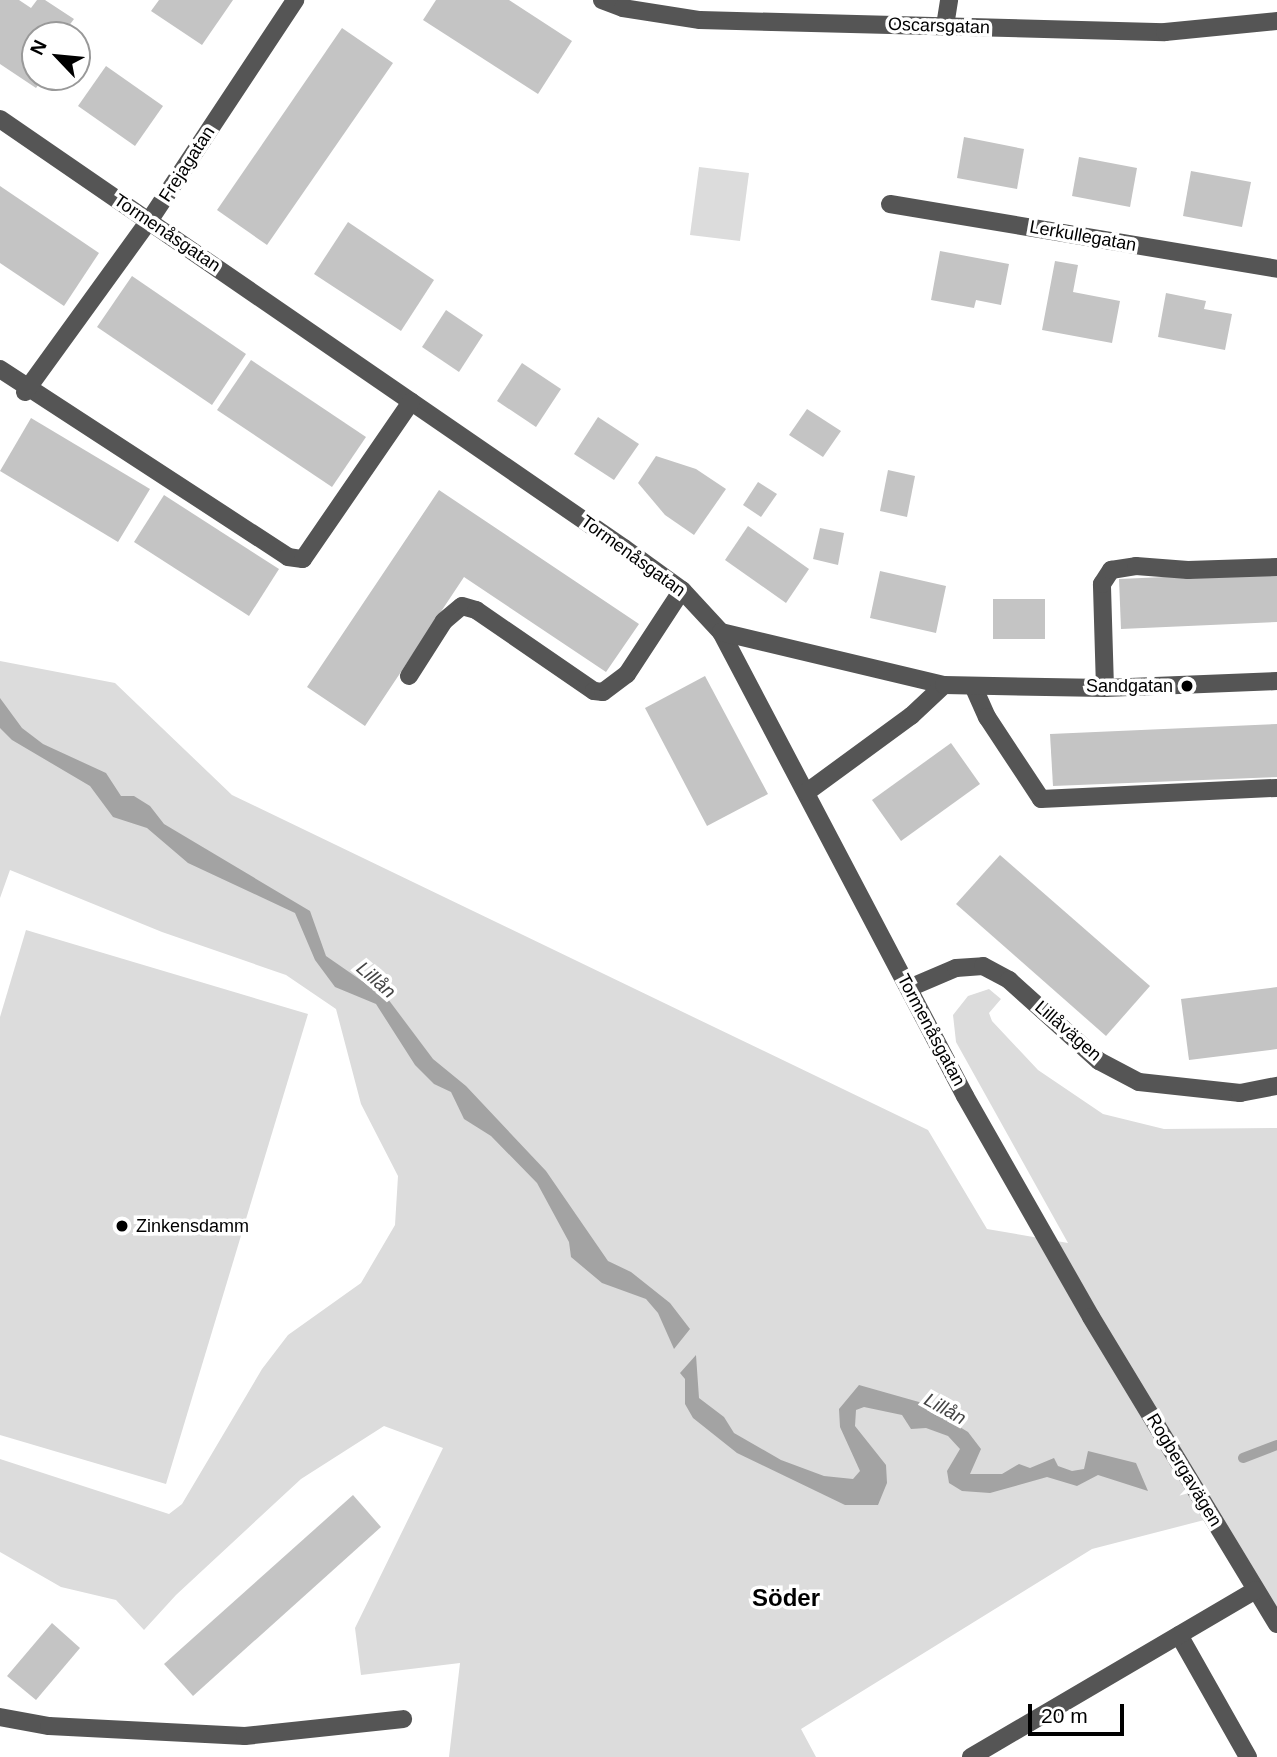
<!DOCTYPE html>
<html>
<head>
<meta charset="utf-8">
<style>
  body { margin:0 }
  #map { position:relative; width:1277px; height:1757px; overflow:hidden; background:#fff; font-family:Helvetica,sans-serif }
  div>[style] { position:absolute }
  .green>* { inset:0; background:#dcdcdc }
  .water>* { inset:0; background:#a3a3a3 }
  .stream>* { height:10px; margin:-5px; padding:0 5px; transform-origin:5px; border-radius:5px; background:#a3a3a3 }
  .building>* { inset:0; background:#c4c4c4 }
  .minor>* { height:18px; margin:-9px; padding:0 9px; transform-origin:9px; border-radius:9px; background:#555 }
  .dots>* { width:19px; height:19px; translate:-50% -50%; box-sizing:border-box; border:4px solid #fff; border-radius:50% }
  span { translate:-50% -50%; white-space:nowrap; text-align:center; line-height:1.15; -webkit-text-stroke:7px #fff; paint-order:stroke }
  .street-label { font-size:18px; color:#000 }
  .poi-label { font-size:18px; color:#000 }
  .right { translate:-100% -50%; text-align:right }
  .left { translate:0 -50%; text-align:left }
  .water-label { font-size:19px; color:#444; font-style:italic }
  .district-label { font-size:24px; color:#000; font-weight:700 }
  .north { position:absolute; left:21px; top:21px; width:70px; height:70px; box-sizing:border-box; background:#fff; border:2px solid #999; border-radius:50%; rotate:296deg; font-size:19px; font-weight:700; line-height:28px; text-align:center; color:#000 }
  .north::after { content:''; display:block; margin:auto; width:24px; height:32px; background:#000; clip-path:polygon(50% 0,100% 100%,50% 72%,0 100%) }
  .scale { position:absolute; left:1028px; top:1704px; width:96px; height:32px; box-sizing:border-box; border:4px solid #000; border-top:0; padding-left:9px; font-size:21px; line-height:24px; white-space:nowrap; color:#000; -webkit-text-stroke:5px #fff; paint-order:stroke }
</style>
</head>
<body>
<div id="map">
  <div class="green">
    <div style="clip-path:polygon(699px 167px,749px 173px,740px 241px,690px 235px)"></div>
    <div style="clip-path:polygon(0 661px,115px 683px,232px 795px,928px 1130px,987px 1229px,1068px 1243px,956px 1042px,953px 1015px,968px 996px,989px 989px,1001px 999px,989px 1013px,992px 1021px,1038px 1070px,1103px 1114px,1164px 1129px,1277px 1128px,1277px 1610px,1212px 1518px,1092px 1549px,801px 1729px,816px 1757px,449px 1757px,460px 1663px,361px 1675px,355px 1628px,443px 1448px,384px 1426px,301px 1479px,176px 1595px,144px 1630px,116px 1600px,61px 1587px,0 1552px,0 1459px,169px 1514px,182px 1504px,262px 1369px,288px 1335px,361px 1283px,395px 1225px,398px 1176px,361px 1104px,336px 1009px,286px 975px,162px 932px,10px 870px,0 898px)"></div>
    <div style="clip-path:polygon(26px 930px,308px 1014px,166px 1484px,0 1435px,0 1017px)"></div>
  </div>
  <div class="water">
    <div style="clip-path:polygon(0 698px,22px 728px,43px 744px,106px 773px,121px 796px,134px 796px,150px 806px,164px 824px,310px 911px,326px 956px,388px 999px,433px 1059px,466px 1086px,546px 1171px,608px 1261px,631px 1272px,670px 1303px,690px 1329px,674px 1349px,658px 1313px,646px 1299px,602px 1283px,571px 1257px,569px 1242px,537px 1183px,491px 1136px,464px 1119px,451px 1092px,434px 1084px,415px 1065px,376px 1004px,335px 987px,315px 960px,295px 913px,188px 863px,147px 828px,113px 817px,90px 786px,12px 740px,0 728px)"></div>
    <div style="clip-path:polygon(696px 1355px,699px 1398px,724px 1417px,734px 1433px,781px 1460px,824px 1476px,853px 1479px,860px 1471px,840px 1427px,839px 1409px,859px 1385px,919px 1402px,968px 1432px,981px 1449px,970px 1474px,1002px 1474px,1019px 1464px,1030px 1468px,1054px 1458px,1058px 1466px,1072px 1471px,1084px 1469px,1088px 1451px,1136px 1463px,1148px 1491px,1098px 1475px,1077px 1486px,1047px 1477px,990px 1493px,962px 1491px,949px 1483px,947px 1471px,960px 1449px,948px 1436px,926px 1428px,911px 1429px,902px 1415px,864px 1407px,856px 1410px,855px 1426px,886px 1465px,887px 1483px,878px 1505px,845px 1505px,737px 1453px,693px 1418px,685px 1404px,685px 1379px,680px 1373px)"></div>
  </div>
  <div class="stream">
    <div style="left:1243px;top:1458px;width:36px;rotate:-21deg"></div>
  </div>
  <div class="building">
    <div style="clip-path:polygon(0 0,19px 0,31px 8px,37px 0,45px 0,74px 19px,62px 35px,35px 35px,35px 77px,44px 77px,36px 88px,0 64px)"></div>
    <div style="clip-path:polygon(159px 0,233px 0,202px 45px,151px 11px)"></div>
    <div style="clip-path:polygon(436px 0,509px 0,572px 41px,538px 94px,423px 20px)"></div>
    <div style="clip-path:polygon(342px 28px,393px 63px,267px 245px,217px 210px)"></div>
    <div style="clip-path:polygon(106px 66px,163px 106px,135px 146px,78px 106px)"></div>
    <div style="clip-path:polygon(964px 137px,1024px 149px,1017px 189px,957px 178px)"></div>
    <div style="clip-path:polygon(1079px 157px,1137px 168px,1130px 207px,1072px 196px)"></div>
    <div style="clip-path:polygon(1191px 171px,1251px 182px,1242px 227px,1183px 216px)"></div>
    <div style="clip-path:polygon(0 186px,99px 253px,64px 306px,0 263px)"></div>
    <div style="clip-path:polygon(348px 222px,434px 280px,401px 331px,314px 274px)"></div>
    <div style="clip-path:polygon(940px 251px,1009px 264px,1001px 305px,976px 300px,974px 308px,931px 300px)"></div>
    <div style="clip-path:polygon(1055px 261px,1078px 265px,1073px 292px,1120px 301px,1112px 343px,1042px 330px)"></div>
    <div style="clip-path:polygon(132px 276px,246px 354px,212px 405px,97px 327px)"></div>
    <div style="clip-path:polygon(1166px 293px,1206px 301px,1204px 309px,1232px 314px,1225px 350px,1158px 337px)"></div>
    <div style="clip-path:polygon(446px 310px,483px 335px,459px 372px,422px 347px)"></div>
    <div style="clip-path:polygon(251px 360px,366px 437px,332px 487px,217px 410px)"></div>
    <div style="clip-path:polygon(522px 363px,561px 389px,536px 427px,497px 401px)"></div>
    <div style="clip-path:polygon(807px 409px,841px 431px,823px 457px,789px 435px)"></div>
    <div style="clip-path:polygon(598px 417px,639px 444px,614px 480px,574px 454px)"></div>
    <div style="clip-path:polygon(31px 418px,150px 489px,118px 542px,0 471px)"></div>
    <div style="clip-path:polygon(656px 456px,696px 469px,726px 489px,694px 535px,665px 515px,638px 483px)"></div>
    <div style="clip-path:polygon(888px 470px,915px 476px,907px 517px,880px 511px)"></div>
    <div style="clip-path:polygon(758px 482px,777px 494px,761px 517px,743px 505px)"></div>
    <div style="clip-path:polygon(439px 490px,639px 624px,606px 672px,464px 577px,365px 726px,307px 687px)"></div>
    <div style="clip-path:polygon(164px 495px,279px 569px,249px 616px,134px 542px)"></div>
    <div style="clip-path:polygon(748px 526px,809px 569px,786px 603px,725px 560px)"></div>
    <div style="clip-path:polygon(820px 528px,844px 533px,838px 565px,813px 559px)"></div>
    <div style="clip-path:polygon(880px 571px,946px 586px,936px 633px,870px 618px)"></div>
    <div style="clip-path:polygon(1277px 572px,1277px 622px,1121px 629px,1119px 579px)"></div>
    <div style="clip-path:polygon(993px 599px,1045px 599px,1045px 639px,993px 639px)"></div>
    <div style="clip-path:polygon(705px 676px,768px 794px,707px 826px,645px 708px)"></div>
    <div style="clip-path:polygon(1277px 724px,1277px 777px,1053px 786px,1050px 734px)"></div>
    <div style="clip-path:polygon(951px 743px,980px 784px,901px 841px,872px 800px)"></div>
    <div style="clip-path:polygon(1000px 855px,1150px 986px,1106px 1036px,956px 904px)"></div>
    <div style="clip-path:polygon(1277px 987px,1277px 1049px,1189px 1060px,1181px 999px)"></div>
    <div style="clip-path:polygon(353px 1495px,381px 1527px,193px 1696px,164px 1664px)"></div>
    <div style="clip-path:polygon(52px 1623px,80px 1648px,36px 1700px,7px 1676px)"></div>
  </div>
  <div class="minor">
    <div style="left:602px;top:0;width:22px;rotate:21deg"></div>
    <div style="left:623px;top:8px;width:78px;rotate:8.9deg"></div>
    <div style="left:700px;top:20px;width:465px;rotate:1.5deg"></div>
    <div style="left:1165px;top:32px;width:113px;rotate:-5.6deg"></div>
    <div style="left:945px;top:26px;width:26px;rotate:-81deg"></div>
    <div style="left:0;top:119px;width:757px;rotate:34.51deg"></div>
    <div style="left:624px;top:548px;width:72px;rotate:35.9deg"></div>
    <div style="left:682px;top:590px;width:57px;rotate:47.1deg"></div>
    <div style="left:721px;top:632px;width:524px;rotate:62.26deg"></div>
    <div style="left:965px;top:1096px;width:254px;rotate:60.3deg"></div>
    <div style="left:1091px;top:1317px;width:359px;rotate:58.8deg"></div>
    <div style="left:890px;top:204px;width:392px;rotate:9.5deg"></div>
    <div style="left:0;top:369px;width:344px;rotate:33.1deg"></div>
    <div style="left:288px;top:557px;width:15px;rotate:8deg"></div>
    <div style="left:303px;top:559px;width:191px;rotate:-55.5deg"></div>
    <div style="left:25px;top:392px;width:211px;rotate:-54.1deg"></div>
    <div style="left:149px;top:221px;width:265px;rotate:-56.5deg"></div>
    <div style="left:721px;top:632px;width:229px;rotate:13.4deg"></div>
    <div style="left:409px;top:676px;width:65px;rotate:-57.5deg"></div>
    <div style="left:444px;top:621px;width:23px;rotate:-40deg"></div>
    <div style="left:462px;top:606px;width:15px;rotate:16deg"></div>
    <div style="left:476px;top:610px;width:143px;rotate:34.5deg"></div>
    <div style="left:594px;top:691px;width:9px;rotate:6deg"></div>
    <div style="left:603px;top:692px;width:30px;rotate:-37deg"></div>
    <div style="left:627px;top:674px;width:100px;rotate:-56.8deg"></div>
    <div style="left:974px;top:688px;width:32px;rotate:66deg"></div>
    <div style="left:987px;top:717px;width:98px;rotate:56.6deg"></div>
    <div style="left:1041px;top:799px;width:236px;rotate:-2.7deg"></div>
    <div style="left:1105px;top:688px;width:104px;rotate:-91.7deg"></div>
    <div style="left:1102px;top:584px;width:17px;rotate:-57deg"></div>
    <div style="left:1111px;top:570px;width:25px;rotate:-9deg"></div>
    <div style="left:1136px;top:566px;width:52px;rotate:4.4deg"></div>
    <div style="left:1188px;top:570px;width:89px;rotate:-1.9deg"></div>
    <div style="left:807px;top:792px;width:129px;rotate:-36.2deg"></div>
    <div style="left:911px;top:716px;width:45px;rotate:-43.2deg"></div>
    <div style="left:944px;top:685px;width:161px;rotate:1.1deg"></div>
    <div style="left:1105px;top:688px;width:172px;rotate:-2.3deg"></div>
    <div style="left:909px;top:988px;width:51px;rotate:-23.1deg"></div>
    <div style="left:956px;top:968px;width:27px;rotate:-4deg"></div>
    <div style="left:983px;top:966px;width:30px;rotate:28deg"></div>
    <div style="left:1009px;top:980px;width:121px;rotate:42deg"></div>
    <div style="left:1099px;top:1061px;width:45px;rotate:27.7deg"></div>
    <div style="left:1139px;top:1082px;width:102px;rotate:6.2deg"></div>
    <div style="left:1240px;top:1093px;width:38px;rotate:-11deg"></div>
    <div style="left:1179px;top:1635px;width:140px;rotate:60.5deg"></div>
    <div style="left:0;top:1717px;width:50px;rotate:10.4deg"></div>
    <div style="left:49px;top:1726px;width:196px;rotate:2.9deg"></div>
    <div style="left:245px;top:1736px;width:159px;rotate:-6.1deg"></div>
    <div style="left:971px;top:1757px;width:330px;rotate:-30.4deg"></div>
  </div>
  <div class="dots">
    <div style="left:1187px;top:686px;background:#000"></div>
    <div style="left:122px;top:1226px;background:#000"></div>
  </div>
  <div class="street-label">
    <span style="left:939px;top:26px;rotate:2deg">Oscarsgatan</span>
    <span style="left:187px;top:164px;rotate:-57deg">Frejagatan</span>
    <span style="left:167px;top:233px;rotate:34deg">Tormenåsgatan</span>
    <span style="left:1083px;top:236px;rotate:10deg">Lerkullegatan</span>
    <span style="left:633px;top:556px;rotate:36deg">Tormenåsgatan</span>
    <span style="left:931px;top:1030px;rotate:62deg">Tormenåsgatan</span>
    <span style="left:1068px;top:1031px;rotate:41deg">Lillåvägen</span>
    <span style="left:1184px;top:1470px;rotate:59deg">Rogbergavägen</span>
  </div>
  <div class="poi-label">
    <span class="right" style="left:1173px;top:686px">Sandgatan</span>
    <span class="left" style="left:136px;top:1226px">Zinkensdamm</span>
  </div>
  <div class="water-label">
    <span style="left:376px;top:980px;rotate:41deg">Lillån</span>
    <span style="left:945px;top:1409px;rotate:29deg">Lillån</span>
  </div>
  <div class="district-label">
    <span style="left:786px;top:1598px">Söder</span>
  </div>
  <div class="north">N</div>
  <div class="scale">20 m</div>
</div>
</body>
</html>
